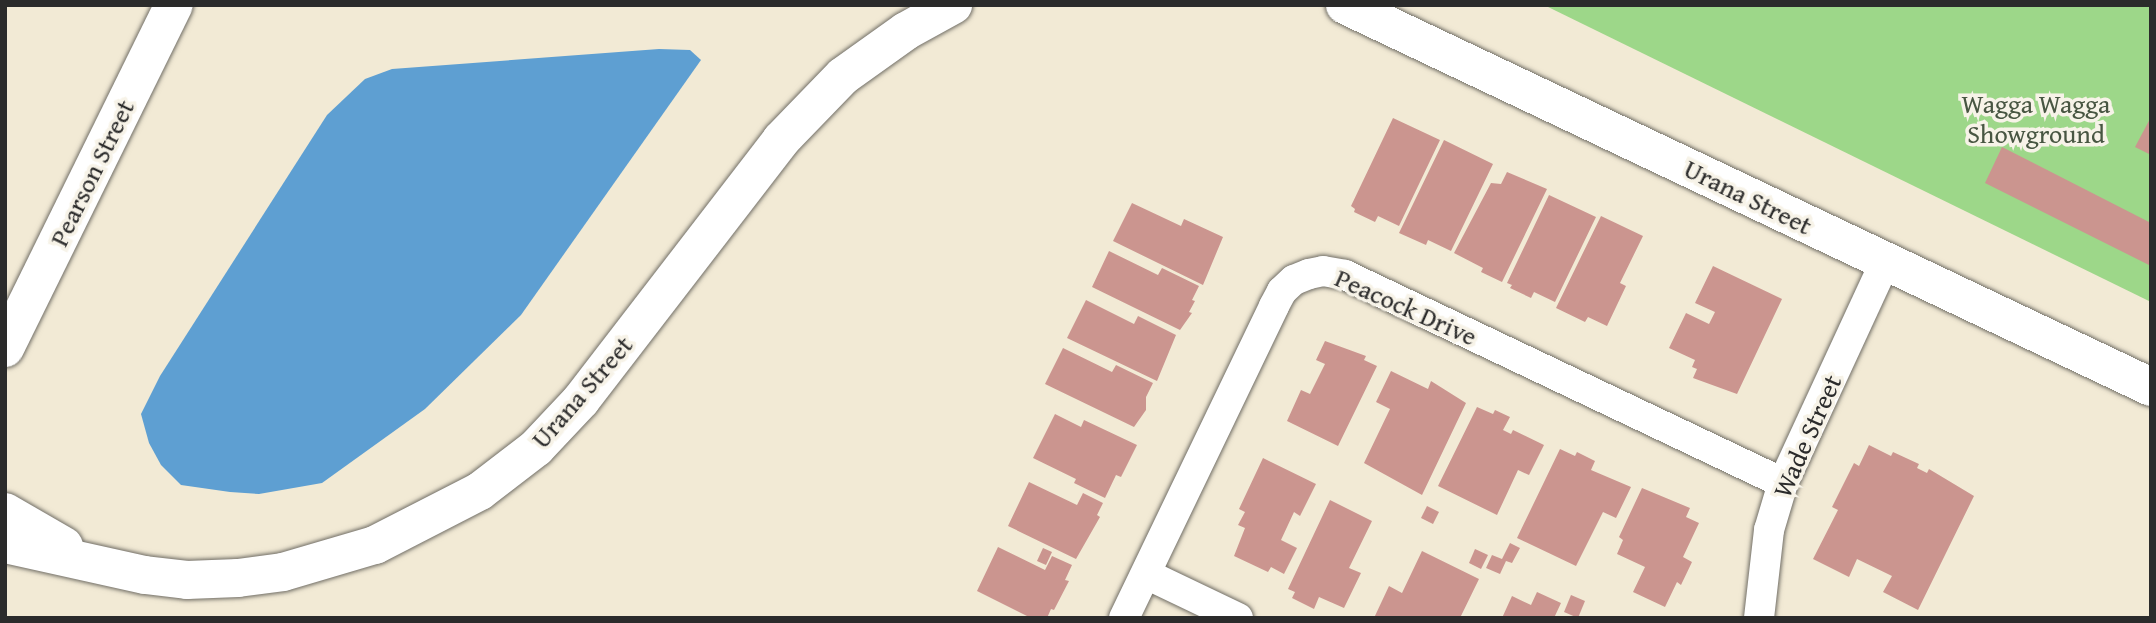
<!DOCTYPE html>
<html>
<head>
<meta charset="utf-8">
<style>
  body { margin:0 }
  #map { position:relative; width:2156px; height:623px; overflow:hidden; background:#f2ead5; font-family:"Gentium Book Plus",serif }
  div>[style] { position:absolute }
  .green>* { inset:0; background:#9dd789 }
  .water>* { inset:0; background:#5e9fd2 }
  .building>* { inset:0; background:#cb958f }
  .roads { filter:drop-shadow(0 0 2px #716e66) drop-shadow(0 0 2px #716e66) }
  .minor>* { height:30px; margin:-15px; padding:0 15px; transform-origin:15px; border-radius:15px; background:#fff }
  .tertiary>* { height:38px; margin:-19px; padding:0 19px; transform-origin:19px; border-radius:19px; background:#fff }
  .secondary>* { height:38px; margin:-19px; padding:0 19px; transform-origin:19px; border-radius:19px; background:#fff }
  span { translate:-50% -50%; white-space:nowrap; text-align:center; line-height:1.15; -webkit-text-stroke:7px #f7f3e8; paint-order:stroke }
  .park-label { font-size:26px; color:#485642 }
  .street-label { font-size:26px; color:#2b2b2b }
  .frame { position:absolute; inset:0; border:7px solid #2b2b2b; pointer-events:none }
</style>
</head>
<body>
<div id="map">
  <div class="green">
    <div style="clip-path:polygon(1544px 5px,2151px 5px,2151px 302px)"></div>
  </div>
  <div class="water">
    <div style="clip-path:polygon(659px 49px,690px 50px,701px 60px,521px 315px,425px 409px,322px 483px,259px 494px,230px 492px,181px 485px,161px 465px,149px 443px,141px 414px,160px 376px,327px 115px,365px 79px,392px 69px)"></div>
  </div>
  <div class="building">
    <div style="clip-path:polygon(2151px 117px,2151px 155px,2135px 147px)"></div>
    <div style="clip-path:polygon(1393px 118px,1440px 140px,1399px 226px,1378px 216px,1375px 222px,1354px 212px,1355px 209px,1351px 206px)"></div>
    <div style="clip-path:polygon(1444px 140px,1493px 164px,1451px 251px,1428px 240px,1426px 245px,1399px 233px)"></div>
    <div style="clip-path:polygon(2002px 147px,2151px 223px,2151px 266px,1985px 183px)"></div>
    <div style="clip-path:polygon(1507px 172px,1547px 189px,1502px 282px,1481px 272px,1483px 268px,1454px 253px,1491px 183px,1501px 184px)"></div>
    <div style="clip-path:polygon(1549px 195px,1596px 217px,1555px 302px,1534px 292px,1531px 298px,1510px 288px,1512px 285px,1507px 283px)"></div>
    <div style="clip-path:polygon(1132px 203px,1181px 226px,1184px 219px,1223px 237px,1203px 285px,1113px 241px)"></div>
    <div style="clip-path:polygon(1601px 216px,1643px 236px,1620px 283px,1626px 286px,1607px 326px,1588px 317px,1585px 322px,1556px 308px)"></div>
    <div style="clip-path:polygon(1109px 251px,1158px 275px,1162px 268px,1199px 286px,1192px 300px,1195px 301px,1189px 312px,1192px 313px,1180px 330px,1092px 287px)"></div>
    <div style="clip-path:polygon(1713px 266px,1782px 299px,1737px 394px,1693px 378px,1697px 369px,1692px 367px,1695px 360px,1669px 348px,1686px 313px,1709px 324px,1715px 312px,1695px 303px)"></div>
    <div style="clip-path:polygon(1086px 300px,1134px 324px,1138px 316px,1176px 335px,1157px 381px,1067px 338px)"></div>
    <div style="clip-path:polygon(1325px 341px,1366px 356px,1364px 360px,1377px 366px,1338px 446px,1287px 421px,1301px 390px,1310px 394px,1325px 364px,1316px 360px)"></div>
    <div style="clip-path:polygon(1063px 348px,1112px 372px,1116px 365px,1153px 383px,1146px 397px,1146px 410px,1134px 427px,1045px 384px)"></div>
    <div style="clip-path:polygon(1391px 371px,1428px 389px,1431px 381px,1466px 403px,1422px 495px,1364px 463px,1390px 409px,1376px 402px)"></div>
    <div style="clip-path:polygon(1477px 407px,1493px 414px,1495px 410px,1510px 417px,1503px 430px,1511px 434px,1513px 430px,1544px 445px,1529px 475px,1518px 470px,1497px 515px,1438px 486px)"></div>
    <div style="clip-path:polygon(1055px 414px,1081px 427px,1084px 420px,1137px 445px,1121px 477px,1116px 475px,1105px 498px,1074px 483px,1076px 479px,1033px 458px)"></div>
    <div style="clip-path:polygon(1869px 445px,1891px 456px,1893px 452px,1919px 464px,1917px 468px,1927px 473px,1929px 469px,1974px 496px,1918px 610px,1883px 592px,1892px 576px,1857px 559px,1849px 577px,1813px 559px,1838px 510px,1832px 507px,1854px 463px,1859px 466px)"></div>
    <div style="clip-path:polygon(1560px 449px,1575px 456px,1577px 452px,1595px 461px,1591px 470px,1631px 487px,1616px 518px,1603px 512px,1576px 566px,1517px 538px)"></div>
    <div style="clip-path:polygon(1263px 458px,1316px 484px,1300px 516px,1294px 512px,1281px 540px,1297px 548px,1284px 574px,1271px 567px,1268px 572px,1234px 556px,1245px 528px,1238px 525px,1245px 512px,1239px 509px)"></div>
    <div style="clip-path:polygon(1029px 482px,1077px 505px,1083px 493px,1103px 503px,1097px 515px,1100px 517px,1076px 559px,1008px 526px)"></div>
    <div style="clip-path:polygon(1642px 488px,1690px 508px,1686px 517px,1699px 523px,1683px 557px,1692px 562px,1681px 585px,1677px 582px,1665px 607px,1633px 592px,1645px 567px,1617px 554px,1623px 540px,1619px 537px)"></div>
    <div style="clip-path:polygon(1330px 500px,1372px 521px,1349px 568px,1361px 573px,1344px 608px,1319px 597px,1314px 609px,1292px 598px,1295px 592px,1288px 589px)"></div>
    <div style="clip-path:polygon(1427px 506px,1439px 512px,1433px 524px,1421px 518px)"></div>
    <div style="clip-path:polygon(1510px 543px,1520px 548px,1512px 563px,1506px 561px,1500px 574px,1486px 568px,1492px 555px,1502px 559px)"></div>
    <div style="clip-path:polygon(998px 547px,1045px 570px,1052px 556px,1072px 565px,1065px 580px,1069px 581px,1054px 610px,1051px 609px,1047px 618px,1031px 618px,977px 591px)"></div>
    <div style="clip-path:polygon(1043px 548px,1052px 552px,1046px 565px,1037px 561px)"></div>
    <div style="clip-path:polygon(1475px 549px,1488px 555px,1481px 569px,1469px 563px)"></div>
    <div style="clip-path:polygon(1422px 551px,1479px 579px,1460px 618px,1374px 618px,1389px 586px,1402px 593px)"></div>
    <div style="clip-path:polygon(1537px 592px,1561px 603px,1554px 618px,1502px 618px,1512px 596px,1531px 605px)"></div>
    <div style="clip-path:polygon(1571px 595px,1585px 601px,1578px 618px,1564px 612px)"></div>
  </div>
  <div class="roads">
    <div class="minor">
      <div style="left:1146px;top:574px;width:102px;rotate:25.6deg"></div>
      <div style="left:1124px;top:618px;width:346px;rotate:-64.3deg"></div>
      <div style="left:1274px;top:306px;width:17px;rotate:-62deg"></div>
      <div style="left:1282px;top:291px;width:16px;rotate:-43deg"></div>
      <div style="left:1294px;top:280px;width:16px;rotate:-22deg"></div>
      <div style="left:1309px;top:274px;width:14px;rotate:-12deg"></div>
      <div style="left:1323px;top:271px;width:22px;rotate:10deg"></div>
      <div style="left:1345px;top:275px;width:485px;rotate:25.4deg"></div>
      <div style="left:1759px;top:618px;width:89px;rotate:-83.5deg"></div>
      <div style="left:1769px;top:530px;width:49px;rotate:-73.4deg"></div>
      <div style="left:1783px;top:483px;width:243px;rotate:-65.2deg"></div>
    </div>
    <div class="tertiary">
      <div style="left:1345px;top:5px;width:892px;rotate:25.36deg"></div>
      <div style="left:5px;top:512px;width:68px;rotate:30deg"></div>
      <div style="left:5px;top:544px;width:143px;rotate:12.5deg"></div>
      <div style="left:145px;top:575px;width:42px;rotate:6.8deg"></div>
      <div style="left:187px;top:580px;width:51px;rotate:-2.2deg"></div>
      <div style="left:238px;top:578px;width:45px;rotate:-7.6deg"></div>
      <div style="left:283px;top:572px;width:96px;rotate:-16.4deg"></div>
      <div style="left:375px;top:545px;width:118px;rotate:-27.2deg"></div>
      <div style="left:480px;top:491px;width:71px;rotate:-37.5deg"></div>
      <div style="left:536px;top:448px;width:66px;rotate:-46.8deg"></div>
      <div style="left:581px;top:400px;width:328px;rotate:-52.4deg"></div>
      <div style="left:781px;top:140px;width:89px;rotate:-45.9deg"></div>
      <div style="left:843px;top:76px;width:77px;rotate:-35.5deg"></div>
      <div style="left:906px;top:31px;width:54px;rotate:-29deg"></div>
    </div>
    <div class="secondary">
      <div style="left:5px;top:348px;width:382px;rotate:-63.8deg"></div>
    </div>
  </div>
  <div class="park-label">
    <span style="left:2036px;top:119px">Wagga Wagga<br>Showground</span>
  </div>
  <div class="street-label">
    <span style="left:92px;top:173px;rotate:-64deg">Pearson Street</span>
    <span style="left:1748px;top:197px;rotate:26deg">Urana Street</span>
    <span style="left:1406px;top:307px;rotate:24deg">Peacock Drive</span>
    <span style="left:582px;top:392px;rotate:-49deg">Urana Street</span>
    <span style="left:1807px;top:436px;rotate:-66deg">Wade Street</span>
  </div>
  <div class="frame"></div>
</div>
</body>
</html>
